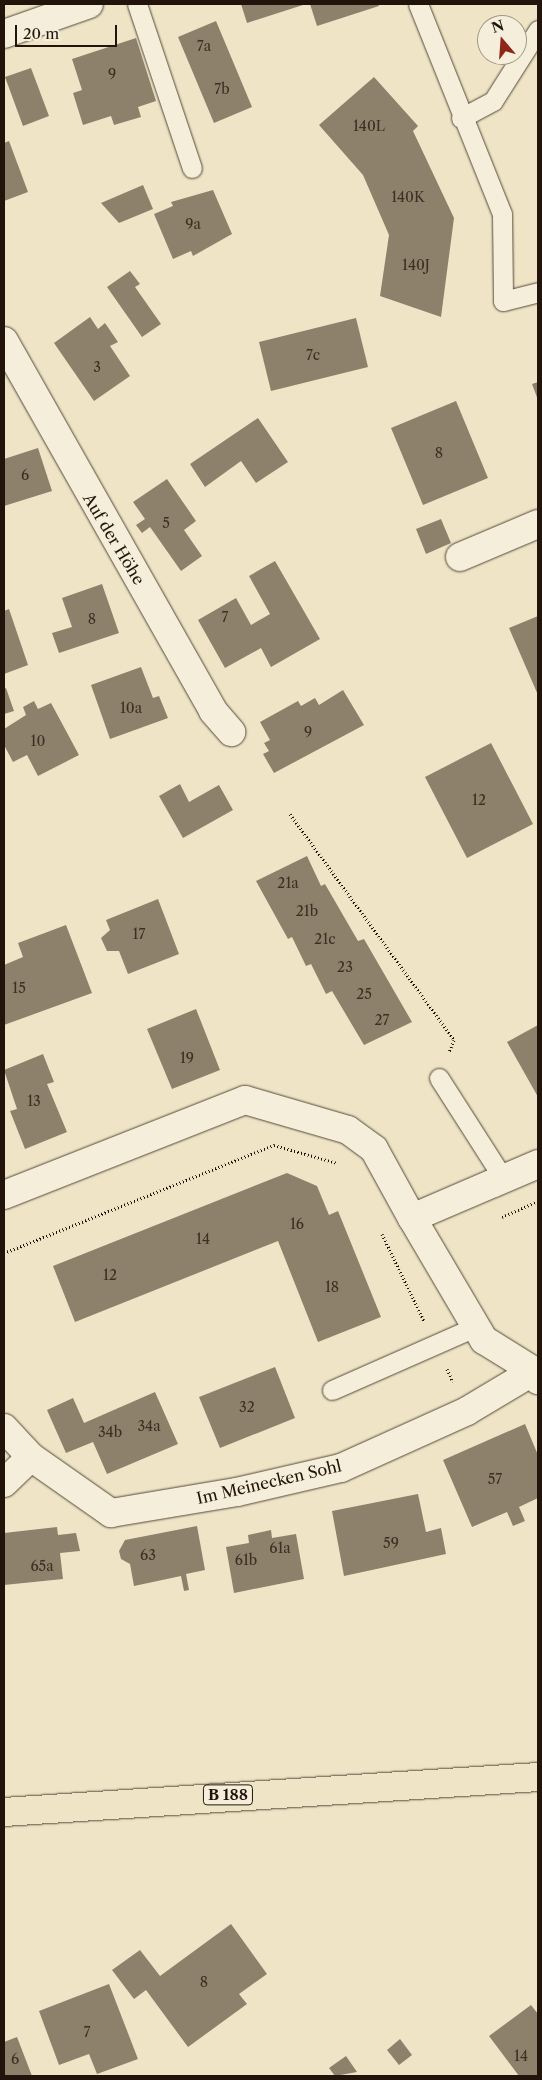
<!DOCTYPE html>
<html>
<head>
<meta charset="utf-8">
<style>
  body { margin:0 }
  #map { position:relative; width:542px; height:2080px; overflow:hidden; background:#efe5c6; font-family:"Libre Caslon Text",serif }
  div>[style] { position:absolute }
  .building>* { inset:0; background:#8d816c }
  .path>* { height:3px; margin-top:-1.5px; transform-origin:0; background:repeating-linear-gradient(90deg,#22140a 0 1px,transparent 0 3.5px) }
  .roads { filter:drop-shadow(0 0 1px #554839) drop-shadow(0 0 1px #554839) }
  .lane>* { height:19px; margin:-9.5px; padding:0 9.5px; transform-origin:9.5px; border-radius:9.5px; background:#f5eeda }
  .street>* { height:28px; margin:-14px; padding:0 14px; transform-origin:14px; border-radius:14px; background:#f5eeda }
  .primary>* { height:28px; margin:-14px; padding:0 14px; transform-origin:14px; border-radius:14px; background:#efe5c6 }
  span { translate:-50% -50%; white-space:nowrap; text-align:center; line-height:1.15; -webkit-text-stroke:4px #f5eeda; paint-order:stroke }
  .number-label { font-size:14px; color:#3d2f22 }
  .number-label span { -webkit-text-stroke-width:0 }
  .shield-label span { padding:1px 4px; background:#f5eeda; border:1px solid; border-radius:4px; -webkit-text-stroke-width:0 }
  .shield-label { font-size:15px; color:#22140a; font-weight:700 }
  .street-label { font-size:16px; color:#22140a }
  .frame { position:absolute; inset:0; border:5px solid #22140a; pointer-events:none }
  .north { position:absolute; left:477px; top:15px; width:50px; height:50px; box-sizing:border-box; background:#f5eeda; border:1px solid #a19787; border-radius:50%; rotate:342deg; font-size:14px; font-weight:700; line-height:20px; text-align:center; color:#22140a }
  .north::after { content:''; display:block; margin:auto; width:18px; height:22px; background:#8f2418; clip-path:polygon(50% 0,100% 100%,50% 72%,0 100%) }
  .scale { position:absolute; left:15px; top:25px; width:102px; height:22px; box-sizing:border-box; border:2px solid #22140a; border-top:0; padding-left:6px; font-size:15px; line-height:18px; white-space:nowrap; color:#22140a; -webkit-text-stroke:4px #f5eeda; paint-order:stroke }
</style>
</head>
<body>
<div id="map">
  <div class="building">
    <div style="clip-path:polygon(241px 4px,306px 4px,247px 23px)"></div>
    <div style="clip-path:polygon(310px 4px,378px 4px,379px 6px,317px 26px)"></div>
    <div style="clip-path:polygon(216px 21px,252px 107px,214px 123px,178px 37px)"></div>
    <div style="clip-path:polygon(136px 38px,156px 101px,138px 107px,141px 117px,114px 125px,111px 116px,83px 125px,73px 93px,82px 90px,72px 59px)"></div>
    <div style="clip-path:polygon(31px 68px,49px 116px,23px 126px,5px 77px)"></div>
    <div style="clip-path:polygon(374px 77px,418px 126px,413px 131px,454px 218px,441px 317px,380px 296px,389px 235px,363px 175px,319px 125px)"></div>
    <div style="clip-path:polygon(9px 141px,28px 192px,4px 201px,4px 143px)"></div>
    <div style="clip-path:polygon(143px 185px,153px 209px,119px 223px,101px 203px)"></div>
    <div style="clip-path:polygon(213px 190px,232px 234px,193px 256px,191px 251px,173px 259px,154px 214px,173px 206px,171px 202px)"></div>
    <div style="clip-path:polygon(130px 271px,140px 284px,135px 287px,161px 324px,142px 337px,107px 287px)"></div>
    <div style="clip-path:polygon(90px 317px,98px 329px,105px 323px,118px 342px,110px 346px,130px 376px,94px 401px,54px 343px)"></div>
    <div style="clip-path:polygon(356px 318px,368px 367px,271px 391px,259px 342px)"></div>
    <div style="clip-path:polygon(538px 382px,538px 400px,532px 384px)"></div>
    <div style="clip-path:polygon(456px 401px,488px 478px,423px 505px,391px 428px)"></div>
    <div style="clip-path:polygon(258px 418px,288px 462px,256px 483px,241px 461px,205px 487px,190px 464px)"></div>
    <div style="clip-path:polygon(38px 448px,52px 491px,4px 506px,4px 459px)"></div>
    <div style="clip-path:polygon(167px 479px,196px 521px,184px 530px,202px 556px,181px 571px,150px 527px,142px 533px,136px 525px,145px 519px,133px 502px)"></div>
    <div style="clip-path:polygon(441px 519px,451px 543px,426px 554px,416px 529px)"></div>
    <div style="clip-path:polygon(275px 561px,320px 639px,271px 667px,261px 648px,225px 668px,198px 620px,236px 598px,251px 625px,270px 614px,249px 576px)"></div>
    <div style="clip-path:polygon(102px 584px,119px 633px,59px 653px,52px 633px,72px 627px,62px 598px)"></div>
    <div style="clip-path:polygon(9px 609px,28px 665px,4px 674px,4px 611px)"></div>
    <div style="clip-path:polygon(538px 616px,538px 695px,509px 628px)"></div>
    <div style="clip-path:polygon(141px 667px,153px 698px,159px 696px,168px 718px,110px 739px,91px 685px)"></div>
    <div style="clip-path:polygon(6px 688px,14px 711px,4px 714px,4px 689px)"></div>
    <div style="clip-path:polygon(343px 690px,364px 725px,274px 773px,263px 754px,269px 751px,264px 743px,270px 740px,260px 722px,298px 701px,301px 706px,315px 698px,319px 705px)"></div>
    <div style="clip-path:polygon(34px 701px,38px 709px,51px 703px,79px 755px,38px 776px,27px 755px,13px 762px,4px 745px,4px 729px,26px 715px,23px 707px)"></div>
    <div style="clip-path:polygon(491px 743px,533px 824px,467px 858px,425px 777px)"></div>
    <div style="clip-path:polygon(180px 784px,189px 802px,219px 785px,233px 810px,183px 838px,159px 796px)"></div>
    <div style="clip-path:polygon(307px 856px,321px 886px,325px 884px,358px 941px,364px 939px,412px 1022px,364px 1045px,332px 991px,326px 994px,311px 964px,306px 966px,292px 937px,288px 939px,256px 881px)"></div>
    <div style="clip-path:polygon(158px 899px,179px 954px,128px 974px,119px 951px,107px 951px,101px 938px,110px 930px,106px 920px)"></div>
    <div style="clip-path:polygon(66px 925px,92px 993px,4px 1025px,4px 965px,23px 957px,18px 943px)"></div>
    <div style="clip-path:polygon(196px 1009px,220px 1070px,172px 1089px,147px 1029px)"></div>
    <div style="clip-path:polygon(538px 1025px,538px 1097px,507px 1042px)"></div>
    <div style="clip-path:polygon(43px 1054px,54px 1082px,47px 1084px,67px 1132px,25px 1149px,10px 1111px,17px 1109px,4px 1070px)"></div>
    <div style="clip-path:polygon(287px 1173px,317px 1186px,329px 1215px,338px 1211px,381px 1317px,318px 1342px,278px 1241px,75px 1322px,53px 1266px)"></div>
    <div style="clip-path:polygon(275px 1367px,295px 1418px,220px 1448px,199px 1397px)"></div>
    <div style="clip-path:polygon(155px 1392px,178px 1444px,107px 1474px,93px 1442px,66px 1453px,47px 1410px,73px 1398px,84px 1423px)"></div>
    <div style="clip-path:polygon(525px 1424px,538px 1455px,538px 1498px,519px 1507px,525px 1521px,513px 1526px,507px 1512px,472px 1527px,443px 1460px)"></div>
    <div style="clip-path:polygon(418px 1494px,426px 1532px,441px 1528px,446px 1554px,344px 1576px,332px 1511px)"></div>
    <div style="clip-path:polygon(197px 1526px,205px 1570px,186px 1574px,189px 1590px,184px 1591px,181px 1576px,134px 1586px,130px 1564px,121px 1559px,119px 1551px,125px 1540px)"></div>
    <div style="clip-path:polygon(57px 1527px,58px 1535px,76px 1533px,80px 1551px,60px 1553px,63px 1579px,4px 1585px,4px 1533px)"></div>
    <div style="clip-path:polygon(271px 1530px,272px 1538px,296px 1534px,304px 1579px,234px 1593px,226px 1547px,249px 1543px,248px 1535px)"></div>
    <div style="clip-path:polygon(231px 1924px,267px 1974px,239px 1994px,247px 2004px,188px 2047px,146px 1990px,134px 1999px,112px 1970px,140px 1950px,160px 1976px)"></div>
    <div style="clip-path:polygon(109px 1984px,138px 2059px,97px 2074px,89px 2054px,59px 2065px,39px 2011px)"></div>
    <div style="clip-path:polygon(531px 2005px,538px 2014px,538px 2076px,519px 2076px,489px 2036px)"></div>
    <div style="clip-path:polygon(17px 2037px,32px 2076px,4px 2076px,4px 2042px)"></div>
    <div style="clip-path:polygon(400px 2039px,412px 2055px,399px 2065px,387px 2050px)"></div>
    <div style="clip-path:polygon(346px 2056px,357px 2072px,335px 2076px,329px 2068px)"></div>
  </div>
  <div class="path">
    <div style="left:290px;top:814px;width:279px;rotate:54deg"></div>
    <div style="left:454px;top:1040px;width:13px;rotate:113deg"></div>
    <div style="left:502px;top:1217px;width:39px;rotate:-24deg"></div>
    <div style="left:382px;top:1234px;width:97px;rotate:64.2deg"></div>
    <div style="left:4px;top:1253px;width:291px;rotate:-21.8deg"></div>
    <div style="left:274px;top:1145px;width:66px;rotate:15.9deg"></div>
    <div style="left:447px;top:1369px;width:14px;rotate:65deg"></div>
  </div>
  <div class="roads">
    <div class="lane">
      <div style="left:137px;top:4px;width:173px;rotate:71.5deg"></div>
      <div style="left:418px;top:4px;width:226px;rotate:68.2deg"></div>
      <div style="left:502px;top:214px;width:87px;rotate:89.3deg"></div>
      <div style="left:503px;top:301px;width:36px;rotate:-14deg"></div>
      <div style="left:461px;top:118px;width:36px;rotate:-28deg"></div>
      <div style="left:493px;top:101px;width:84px;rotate:-57.6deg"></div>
      <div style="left:439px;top:1078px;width:119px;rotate:57.4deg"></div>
      <div style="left:332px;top:1390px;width:156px;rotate:-23.8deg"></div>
    </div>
    <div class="street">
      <div style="left:4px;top:34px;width:90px;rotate:-19.4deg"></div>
      <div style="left:4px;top:341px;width:425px;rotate:60.5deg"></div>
      <div style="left:213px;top:711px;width:28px;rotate:49deg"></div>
      <div style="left:460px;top:557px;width:85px;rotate:-22.9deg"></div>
      <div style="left:4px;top:1195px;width:259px;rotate:-21.5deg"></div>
      <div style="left:245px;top:1100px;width:107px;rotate:16.2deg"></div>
      <div style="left:348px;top:1130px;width:32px;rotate:36deg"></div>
      <div style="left:374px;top:1149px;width:79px;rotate:61.2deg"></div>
      <div style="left:412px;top:1218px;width:137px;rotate:-23.2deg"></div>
      <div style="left:412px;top:1218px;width:142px;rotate:59.5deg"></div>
      <div style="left:484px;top:1340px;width:59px;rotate:31.8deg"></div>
      <div style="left:4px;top:1428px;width:40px;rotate:47deg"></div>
      <div style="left:31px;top:1457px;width:98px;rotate:35deg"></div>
      <div style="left:111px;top:1513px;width:128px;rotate:-9.5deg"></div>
      <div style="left:237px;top:1492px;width:107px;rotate:-13deg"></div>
      <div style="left:341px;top:1468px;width:138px;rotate:-24.3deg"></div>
      <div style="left:467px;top:1411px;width:78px;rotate:-30.8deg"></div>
      <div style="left:534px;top:1371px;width:10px;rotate:66deg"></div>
      <div style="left:4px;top:1483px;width:37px;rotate:-44deg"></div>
    </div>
    <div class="primary">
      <div style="left:4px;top:1812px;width:535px;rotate:-3.75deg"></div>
    </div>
  </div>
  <div class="number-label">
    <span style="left:204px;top:46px">7a</span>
    <span style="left:112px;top:74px">9</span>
    <span style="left:222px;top:89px">7b</span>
    <span style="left:369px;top:126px">140L</span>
    <span style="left:408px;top:197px">140K</span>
    <span style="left:193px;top:224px">9a</span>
    <span style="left:416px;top:265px">140J</span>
    <span style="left:313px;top:355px">7c</span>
    <span style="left:97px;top:367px">3</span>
    <span style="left:439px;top:453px">8</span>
    <span style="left:25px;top:475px">6</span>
    <span style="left:166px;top:523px">5</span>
    <span style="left:225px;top:617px">7</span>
    <span style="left:92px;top:619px">8</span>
    <span style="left:131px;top:708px">10a</span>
    <span style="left:308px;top:732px">9</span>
    <span style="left:38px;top:741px">10</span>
    <span style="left:479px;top:800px">12</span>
    <span style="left:288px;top:883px">21a</span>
    <span style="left:307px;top:911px">21b</span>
    <span style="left:139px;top:934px">17</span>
    <span style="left:325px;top:939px">21c</span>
    <span style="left:345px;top:967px">23</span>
    <span style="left:19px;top:988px">15</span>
    <span style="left:364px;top:994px">25</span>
    <span style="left:382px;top:1020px">27</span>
    <span style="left:187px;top:1058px">19</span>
    <span style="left:34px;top:1101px">13</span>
    <span style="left:297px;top:1224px">16</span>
    <span style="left:203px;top:1239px">14</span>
    <span style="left:110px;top:1275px">12</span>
    <span style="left:332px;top:1287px">18</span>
    <span style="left:247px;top:1407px">32</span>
    <span style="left:149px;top:1426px">34a</span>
    <span style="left:110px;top:1432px">34b</span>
    <span style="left:495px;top:1479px">57</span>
    <span style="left:391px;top:1543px">59</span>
    <span style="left:280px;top:1548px">61a</span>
    <span style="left:148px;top:1555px">63</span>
    <span style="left:246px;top:1560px">61b</span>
    <span style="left:42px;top:1566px">65a</span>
    <span style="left:204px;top:1982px">8</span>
    <span style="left:87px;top:2032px">7</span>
    <span style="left:521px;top:2056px">14</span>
    <span style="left:15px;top:2059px">6</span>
  </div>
  <div class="shield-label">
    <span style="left:228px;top:1795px">B 188</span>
  </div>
  <div class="street-label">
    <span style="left:114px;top:539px;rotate:59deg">Auf der Höhe</span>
    <span style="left:269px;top:1482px;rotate:-13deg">Im Meinecken Sohl</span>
  </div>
  <div class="frame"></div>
  <div class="north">N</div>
  <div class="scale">20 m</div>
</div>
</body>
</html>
